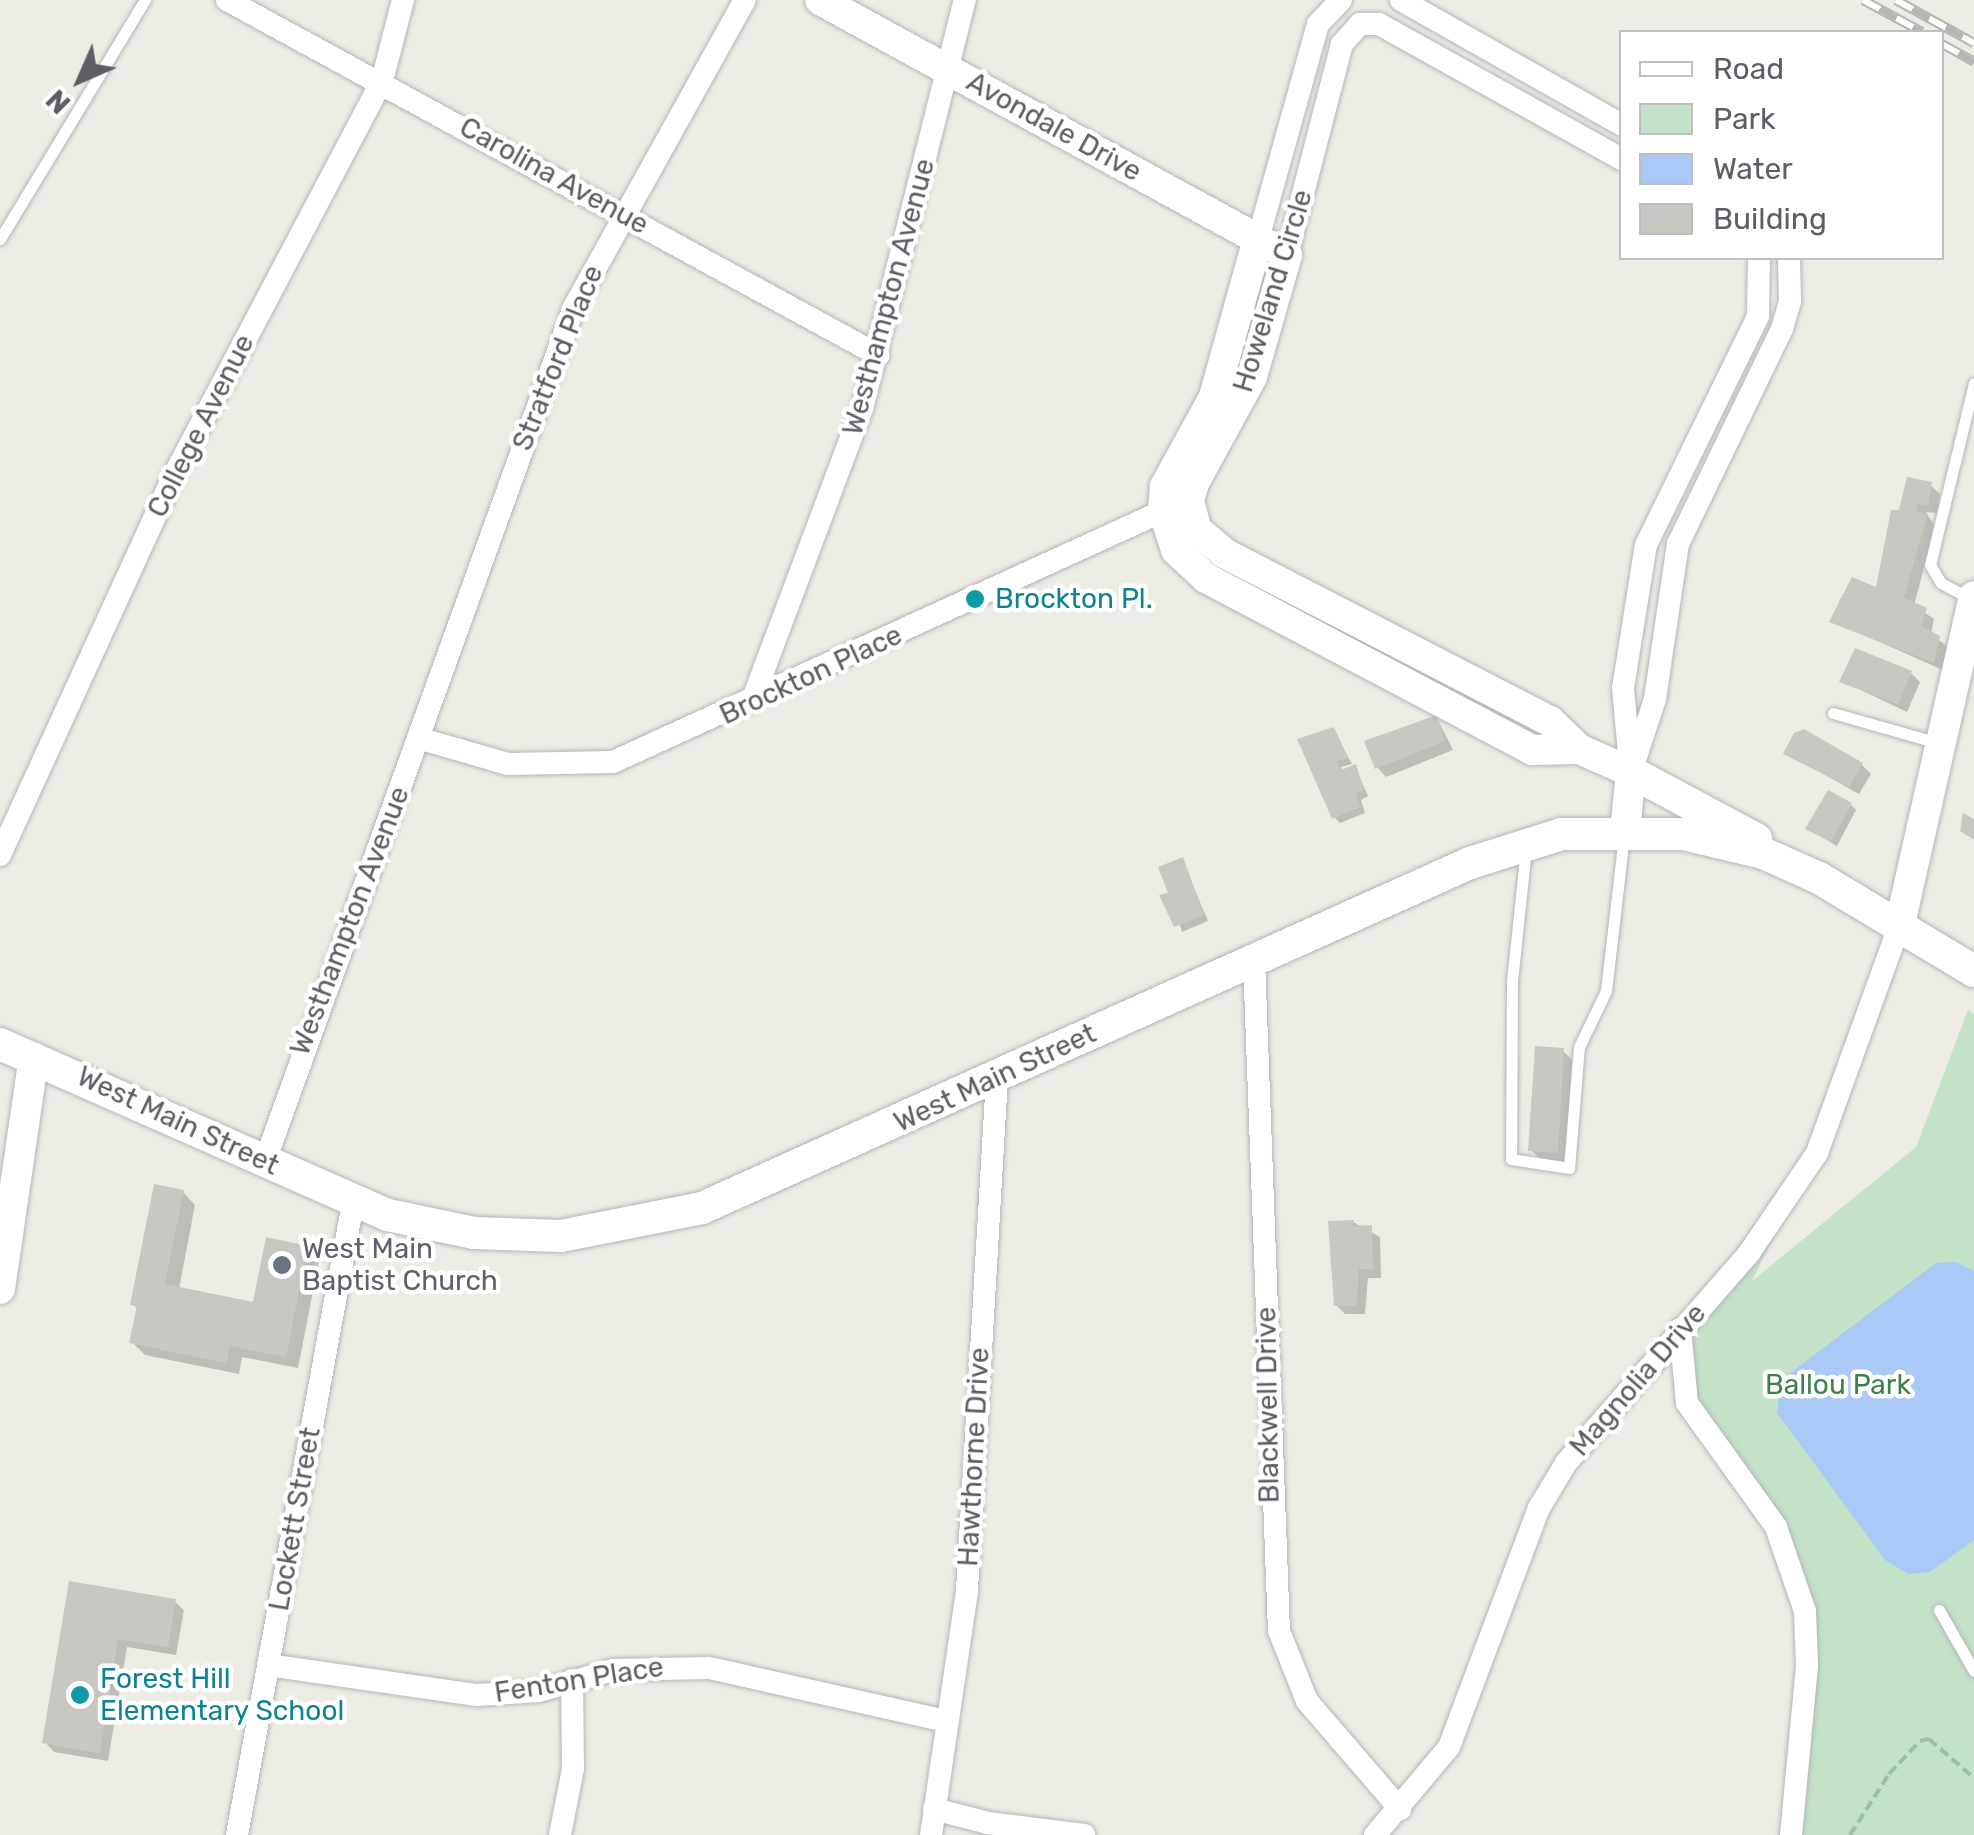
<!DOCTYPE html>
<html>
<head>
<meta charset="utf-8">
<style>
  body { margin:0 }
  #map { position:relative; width:1974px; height:1835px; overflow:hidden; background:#edece4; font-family:Rubik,sans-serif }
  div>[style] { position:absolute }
  .green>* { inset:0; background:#c3e2c8 }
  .water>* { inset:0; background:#abc9f6 }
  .shadow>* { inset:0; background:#0003 }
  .building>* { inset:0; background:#c9c7c1 }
  .path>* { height:4px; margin-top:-2px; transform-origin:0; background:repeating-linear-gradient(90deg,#9cc0ac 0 10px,transparent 0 15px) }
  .roads { filter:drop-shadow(0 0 2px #b4b5ba) drop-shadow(0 0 2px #b4b5ba) }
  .service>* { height:11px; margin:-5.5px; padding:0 5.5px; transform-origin:5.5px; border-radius:5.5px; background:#fff }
  .minor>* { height:22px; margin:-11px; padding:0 11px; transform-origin:11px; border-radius:11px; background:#fff }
  .tertiary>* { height:30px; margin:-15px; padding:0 15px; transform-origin:15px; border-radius:15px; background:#fff }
  .secondary>* { height:32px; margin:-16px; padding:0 16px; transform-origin:16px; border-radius:16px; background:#fff }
  .rail>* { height:10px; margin-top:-5px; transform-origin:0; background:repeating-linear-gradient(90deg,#fff 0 19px,#b4b5b5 0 38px); box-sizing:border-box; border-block:2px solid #b4b5b5 }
  .dots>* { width:28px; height:28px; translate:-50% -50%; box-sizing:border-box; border:5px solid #fff; border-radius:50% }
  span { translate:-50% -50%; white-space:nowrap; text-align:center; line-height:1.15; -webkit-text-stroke:9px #fff; paint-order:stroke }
  .street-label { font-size:28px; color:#5c5e63 }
  .culture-label { font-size:28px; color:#0d838f }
  .left { translate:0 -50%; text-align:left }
  .worship-label { font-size:28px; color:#5b616d }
  .park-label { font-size:28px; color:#3e804c }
  .legend { position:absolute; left:1619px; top:30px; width:325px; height:230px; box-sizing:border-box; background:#fff; border:2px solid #bebfc1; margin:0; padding:12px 18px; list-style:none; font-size:30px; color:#5c5e63 }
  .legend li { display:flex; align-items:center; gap:20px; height:50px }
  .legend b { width:50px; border:2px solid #bebfc1 }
  .north { position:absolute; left:30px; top:30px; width:100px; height:100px; -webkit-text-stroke:8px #fff; paint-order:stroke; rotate:225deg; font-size:28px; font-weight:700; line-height:40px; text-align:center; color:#5c5e63 }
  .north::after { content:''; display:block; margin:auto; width:35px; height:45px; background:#5c5e63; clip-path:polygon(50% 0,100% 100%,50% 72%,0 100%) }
</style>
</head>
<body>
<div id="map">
  <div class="green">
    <div style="clip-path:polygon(1968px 1010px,1974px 1014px,1974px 1835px,1790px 1835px,1808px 1645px,1791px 1558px,1703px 1425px,1680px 1329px,1749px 1253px,1835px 1113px,1752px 1281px,1916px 1147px)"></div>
  </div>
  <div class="water">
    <div style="clip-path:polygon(1956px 1262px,1974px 1271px,1974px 1540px,1930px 1572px,1908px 1574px,1885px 1560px,1777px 1413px,1779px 1396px,1789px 1374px,1936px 1263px)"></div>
  </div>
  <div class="shadow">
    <div style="clip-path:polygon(1930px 485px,1940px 494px,1937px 513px,1926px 512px,1935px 527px,1914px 605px,1934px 619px,1931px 634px,1948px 647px,1943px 670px,1832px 621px,1840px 599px,1878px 590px,1901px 512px)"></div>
    <div style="clip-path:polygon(1911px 673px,1920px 682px,1907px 712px,1842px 681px)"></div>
    <div style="clip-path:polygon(1437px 718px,1453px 750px,1386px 777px,1377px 767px)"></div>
    <div style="clip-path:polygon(1333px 730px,1352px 764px,1341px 767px,1343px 772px,1355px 767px,1368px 796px,1361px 800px,1365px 813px,1340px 823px,1334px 817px)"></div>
    <div style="clip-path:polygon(1786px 753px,1862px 765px,1871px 774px,1859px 794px)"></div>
    <div style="clip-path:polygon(1851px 805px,1856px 810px,1837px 846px,1808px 829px)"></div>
    <div style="clip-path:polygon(1182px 860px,1208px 921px,1182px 932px,1171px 894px)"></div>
    <div style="clip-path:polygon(1563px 1051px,1572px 1060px,1566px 1161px,1540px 1159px,1531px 1150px)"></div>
    <div style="clip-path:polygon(183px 1192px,195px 1205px,179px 1289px,255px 1305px,306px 1248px,319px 1261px,298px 1368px,242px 1357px,239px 1374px,145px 1355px,132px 1342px,139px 1310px,133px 1304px)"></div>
    <div style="clip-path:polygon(1353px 1222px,1380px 1237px,1381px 1278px,1368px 1278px,1365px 1314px,1345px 1314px,1336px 1305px)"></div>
    <div style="clip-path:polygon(71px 1583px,174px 1601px,184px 1610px,176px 1655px,127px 1647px,108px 1761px,54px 1752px,45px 1742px)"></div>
  </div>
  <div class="building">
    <div style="clip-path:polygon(1907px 477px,1932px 482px,1928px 505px,1917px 504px,1917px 511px,1927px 515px,1904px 598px,1927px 608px,1921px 626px,1940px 636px,1934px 663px,1829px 622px,1852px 577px,1876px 587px,1891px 510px,1899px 510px)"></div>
    <div style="clip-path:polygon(1855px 648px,1912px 671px,1898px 704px,1839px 682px)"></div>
    <div style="clip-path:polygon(1437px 715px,1445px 741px,1375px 769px,1364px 741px)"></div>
    <div style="clip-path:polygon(1334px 727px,1348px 758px,1337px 761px,1341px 770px,1356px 764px,1364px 790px,1356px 794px,1361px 807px,1332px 819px,1297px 739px)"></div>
    <div style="clip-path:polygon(1804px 729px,1863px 763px,1849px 787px,1783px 754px,1794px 733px)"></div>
    <div style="clip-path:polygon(1828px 790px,1852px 803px,1831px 842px,1805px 829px)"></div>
    <div style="clip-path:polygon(1963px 813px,1974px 819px,1974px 840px,1960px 831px)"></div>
    <div style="clip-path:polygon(1183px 857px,1204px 915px,1174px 927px,1159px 895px,1168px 893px,1158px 867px)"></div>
    <div style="clip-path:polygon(1535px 1046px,1564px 1048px,1558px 1153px,1528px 1151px)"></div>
    <div style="clip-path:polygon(154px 1184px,184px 1190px,165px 1284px,253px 1302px,266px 1237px,308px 1246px,286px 1357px,230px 1346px,226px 1363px,129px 1343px,137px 1306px,130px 1305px)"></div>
    <div style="clip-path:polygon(1354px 1220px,1353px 1226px,1372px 1225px,1373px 1269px,1359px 1269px,1357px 1306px,1334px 1306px,1328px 1221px)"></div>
    <div style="clip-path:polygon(69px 1581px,176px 1599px,168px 1647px,118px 1639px,100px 1753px,42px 1743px)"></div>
  </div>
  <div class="path">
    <div style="left:1850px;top:1835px;width:72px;rotate:-57.4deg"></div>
    <div style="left:1889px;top:1774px;width:45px;rotate:-46.8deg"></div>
    <div style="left:1920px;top:1741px;width:9px;rotate:-13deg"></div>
    <div style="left:1929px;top:1739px;width:60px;rotate:40.9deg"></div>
  </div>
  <div class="roads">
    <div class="service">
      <div style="left:0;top:239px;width:280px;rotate:-58.8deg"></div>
      <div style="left:1973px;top:600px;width:36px;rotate:-152deg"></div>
      <div style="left:1941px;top:583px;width:21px;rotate:-121deg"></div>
      <div style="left:1930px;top:565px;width:187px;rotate:-76.4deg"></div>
      <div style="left:1833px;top:713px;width:109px;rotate:15.9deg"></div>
      <div style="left:1526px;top:848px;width:134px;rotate:96deg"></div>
      <div style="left:1512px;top:981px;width:178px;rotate:90.3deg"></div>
      <div style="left:1511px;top:1159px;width:59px;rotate:8.8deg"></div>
      <div style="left:1569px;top:1168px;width:121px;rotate:-85.3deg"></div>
      <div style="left:1579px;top:1047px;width:62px;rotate:-64.3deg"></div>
      <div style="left:1606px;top:991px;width:157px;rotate:-83.4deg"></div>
      <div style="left:1939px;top:1610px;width:70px;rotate:60.2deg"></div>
    </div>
    <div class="minor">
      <div style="left:227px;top:0;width:742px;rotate:28.6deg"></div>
      <div style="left:1401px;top:0;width:254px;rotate:29.5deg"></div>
      <div style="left:1258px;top:239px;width:223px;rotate:-74.4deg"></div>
      <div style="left:1318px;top:24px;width:33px;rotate:-46deg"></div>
      <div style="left:1287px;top:255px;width:218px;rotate:-75.4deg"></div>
      <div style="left:1342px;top:44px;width:27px;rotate:-48deg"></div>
      <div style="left:1360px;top:24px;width:19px"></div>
      <div style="left:1379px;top:24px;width:278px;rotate:29.1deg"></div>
      <div style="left:752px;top:701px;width:312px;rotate:-69.4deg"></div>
      <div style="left:862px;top:409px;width:422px;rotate:-75.9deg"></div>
      <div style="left:418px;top:738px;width:94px;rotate:16.1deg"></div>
      <div style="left:508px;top:764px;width:105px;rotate:-1.1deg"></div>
      <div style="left:613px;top:762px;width:617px;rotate:-24.53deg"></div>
      <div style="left:1630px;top:764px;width:76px;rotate:-95.3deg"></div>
      <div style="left:1623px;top:688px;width:145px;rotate:-80.9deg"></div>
      <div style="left:1646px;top:545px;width:255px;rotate:-63.9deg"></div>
      <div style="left:1758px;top:316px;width:58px;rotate:-89deg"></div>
      <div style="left:1631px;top:772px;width:77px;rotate:-71.8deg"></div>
      <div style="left:1655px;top:699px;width:157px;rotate:-81.6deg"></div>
      <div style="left:1678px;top:544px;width:239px;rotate:-64.2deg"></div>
      <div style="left:1782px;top:329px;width:29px;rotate:-74deg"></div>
      <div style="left:1790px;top:301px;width:43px;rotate:-91.3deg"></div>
      <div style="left:0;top:855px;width:411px;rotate:-65.4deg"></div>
      <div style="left:171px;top:481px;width:452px;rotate:-62.2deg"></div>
      <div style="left:382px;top:81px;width:84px;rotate:-75.5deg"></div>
      <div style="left:1254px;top:960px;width:671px;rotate:87.87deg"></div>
      <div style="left:1279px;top:1631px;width:75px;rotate:68.2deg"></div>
      <div style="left:1307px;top:1701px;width:143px;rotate:49.3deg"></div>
      <div style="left:265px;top:1161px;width:908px;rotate:-70.11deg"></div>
      <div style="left:574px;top:307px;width:351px;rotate:-60.9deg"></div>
      <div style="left:1680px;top:1329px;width:74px;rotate:84.6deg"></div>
      <div style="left:1687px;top:1403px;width:153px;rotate:54.3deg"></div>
      <div style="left:1776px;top:1527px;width:89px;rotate:71deg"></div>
      <div style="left:1805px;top:1611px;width:55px;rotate:87.9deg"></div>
      <div style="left:1807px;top:1666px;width:170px;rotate:95.4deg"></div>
      <div style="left:268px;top:1665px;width:211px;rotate:8.2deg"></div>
      <div style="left:477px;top:1695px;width:62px;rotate:-3.7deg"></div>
      <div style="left:539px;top:1691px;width:77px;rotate:-15.8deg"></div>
      <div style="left:613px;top:1670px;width:96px;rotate:-1.2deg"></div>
      <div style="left:709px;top:1668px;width:243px;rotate:12.6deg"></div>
      <div style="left:934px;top:1809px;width:56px;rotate:14.5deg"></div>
      <div style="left:988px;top:1823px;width:97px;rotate:7.1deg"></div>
      <div style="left:237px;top:1835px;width:643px;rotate:-79.6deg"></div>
      <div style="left:560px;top:1835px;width:67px;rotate:-78.9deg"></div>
      <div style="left:573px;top:1769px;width:89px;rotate:-90.6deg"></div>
      <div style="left:931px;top:1835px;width:248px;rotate:-81.6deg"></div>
      <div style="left:967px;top:1590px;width:514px;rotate:-86.65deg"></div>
      <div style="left:1375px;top:1835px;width:115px;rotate:-49.9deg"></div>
      <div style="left:1449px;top:1747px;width:255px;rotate:-69.4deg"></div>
      <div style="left:1539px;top:1508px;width:52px;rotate:-59deg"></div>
      <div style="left:1566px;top:1463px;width:279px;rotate:-48.9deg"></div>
      <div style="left:1749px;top:1253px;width:121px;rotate:-55.8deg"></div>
      <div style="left:1817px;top:1153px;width:244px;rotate:-70.1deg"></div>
    </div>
    <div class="tertiary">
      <div style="left:820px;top:0;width:532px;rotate:28.64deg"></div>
      <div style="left:1287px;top:255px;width:127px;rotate:106deg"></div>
      <div style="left:1252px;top:377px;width:121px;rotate:118.7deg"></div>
      <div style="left:1194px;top:483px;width:19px;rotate:106deg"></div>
      <div style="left:1189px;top:501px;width:30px;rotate:75deg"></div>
      <div style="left:1197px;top:530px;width:35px;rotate:40deg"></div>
      <div style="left:1224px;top:553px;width:367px;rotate:27.3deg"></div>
      <div style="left:1550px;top:721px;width:40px;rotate:44deg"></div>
      <div style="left:1579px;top:749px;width:57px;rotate:23.9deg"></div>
      <div style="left:1631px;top:772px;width:59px;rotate:95.8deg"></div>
      <div style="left:1258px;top:239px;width:164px;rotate:105.6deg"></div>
      <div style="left:1214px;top:397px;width:102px;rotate:118.8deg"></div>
      <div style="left:1165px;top:486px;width:24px;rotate:95deg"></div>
      <div style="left:1163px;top:510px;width:42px;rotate:72deg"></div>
      <div style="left:1176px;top:550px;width:41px;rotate:43deg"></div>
      <div style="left:1206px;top:578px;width:369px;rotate:27.8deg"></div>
      <div style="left:1532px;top:750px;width:47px;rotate:-1.2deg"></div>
      <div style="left:1900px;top:924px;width:336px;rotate:-77.3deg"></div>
      <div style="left:0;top:1289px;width:234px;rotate:-81.7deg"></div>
    </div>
    <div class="secondary">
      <div style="left:1631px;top:772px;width:142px;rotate:28.2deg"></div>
      <div style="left:0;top:1044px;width:424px;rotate:23.8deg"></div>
      <div style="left:388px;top:1215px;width:88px;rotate:11.8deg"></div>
      <div style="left:474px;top:1233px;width:87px;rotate:2deg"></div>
      <div style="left:561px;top:1236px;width:144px;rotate:-11.2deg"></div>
      <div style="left:702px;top:1208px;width:842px;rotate:-24.19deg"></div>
      <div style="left:1470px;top:863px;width:96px;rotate:-17.5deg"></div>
      <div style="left:1562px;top:834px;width:121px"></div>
      <div style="left:1683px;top:834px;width:82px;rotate:13.4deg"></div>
      <div style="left:1763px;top:853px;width:61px;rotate:24.1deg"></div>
      <div style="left:1819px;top:878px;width:181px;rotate:31deg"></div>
    </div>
  </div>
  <div class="rail">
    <div style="left:1863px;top:0;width:67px;rotate:28.5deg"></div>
    <div style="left:1896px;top:0;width:89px;rotate:28.9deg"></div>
    <div style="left:1942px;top:44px;width:37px;rotate:29deg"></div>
  </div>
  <div class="dots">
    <div style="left:975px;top:599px;background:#0f9aa8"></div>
    <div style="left:282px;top:1265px;background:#6b7280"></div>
    <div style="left:80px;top:1695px;background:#0f9aa8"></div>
  </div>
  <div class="street-label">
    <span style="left:1054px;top:127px;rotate:29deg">Avondale Drive</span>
    <span style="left:554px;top:176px;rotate:29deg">Carolina Avenue</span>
    <span style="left:1273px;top:291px;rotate:-73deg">Howeland Circle</span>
    <span style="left:889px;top:297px;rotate:-75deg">Westhampton Avenue</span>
    <span style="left:558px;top:358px;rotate:-68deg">Stratford Place</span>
    <span style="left:201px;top:426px;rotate:-63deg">College Avenue</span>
    <span style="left:811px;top:675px;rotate:-25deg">Brockton Place</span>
    <span style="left:350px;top:921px;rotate:-69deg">Westhampton Avenue</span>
    <span style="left:995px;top:1078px;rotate:-25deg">West Main Street</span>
    <span style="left:178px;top:1121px;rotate:25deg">West Main Street</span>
    <span style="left:1638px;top:1380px;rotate:-49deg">Magnolia Drive</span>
    <span style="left:1268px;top:1405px;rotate:-91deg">Blackwell Drive</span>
    <span style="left:974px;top:1457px;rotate:-87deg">Hawthorne Drive</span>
    <span style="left:295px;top:1519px;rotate:-80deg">Lockett Street</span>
    <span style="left:579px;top:1680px;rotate:-9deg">Fenton Place</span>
  </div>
  <div class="culture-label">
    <span class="left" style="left:995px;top:599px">Brockton Pl.</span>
    <span class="left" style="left:100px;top:1695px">Forest Hill<br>Elementary School</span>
  </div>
  <div class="worship-label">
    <span class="left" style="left:302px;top:1265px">West Main<br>Baptist Church</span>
  </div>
  <div class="park-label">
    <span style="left:1838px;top:1385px">Ballou Park</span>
  </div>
  <ul class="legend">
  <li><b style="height:12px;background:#fff"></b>Road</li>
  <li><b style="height:28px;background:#c3e2c8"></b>Park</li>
  <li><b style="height:28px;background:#abc9f6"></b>Water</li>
  <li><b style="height:28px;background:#c9c7c1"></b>Building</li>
  </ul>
  <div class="north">N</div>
</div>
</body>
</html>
